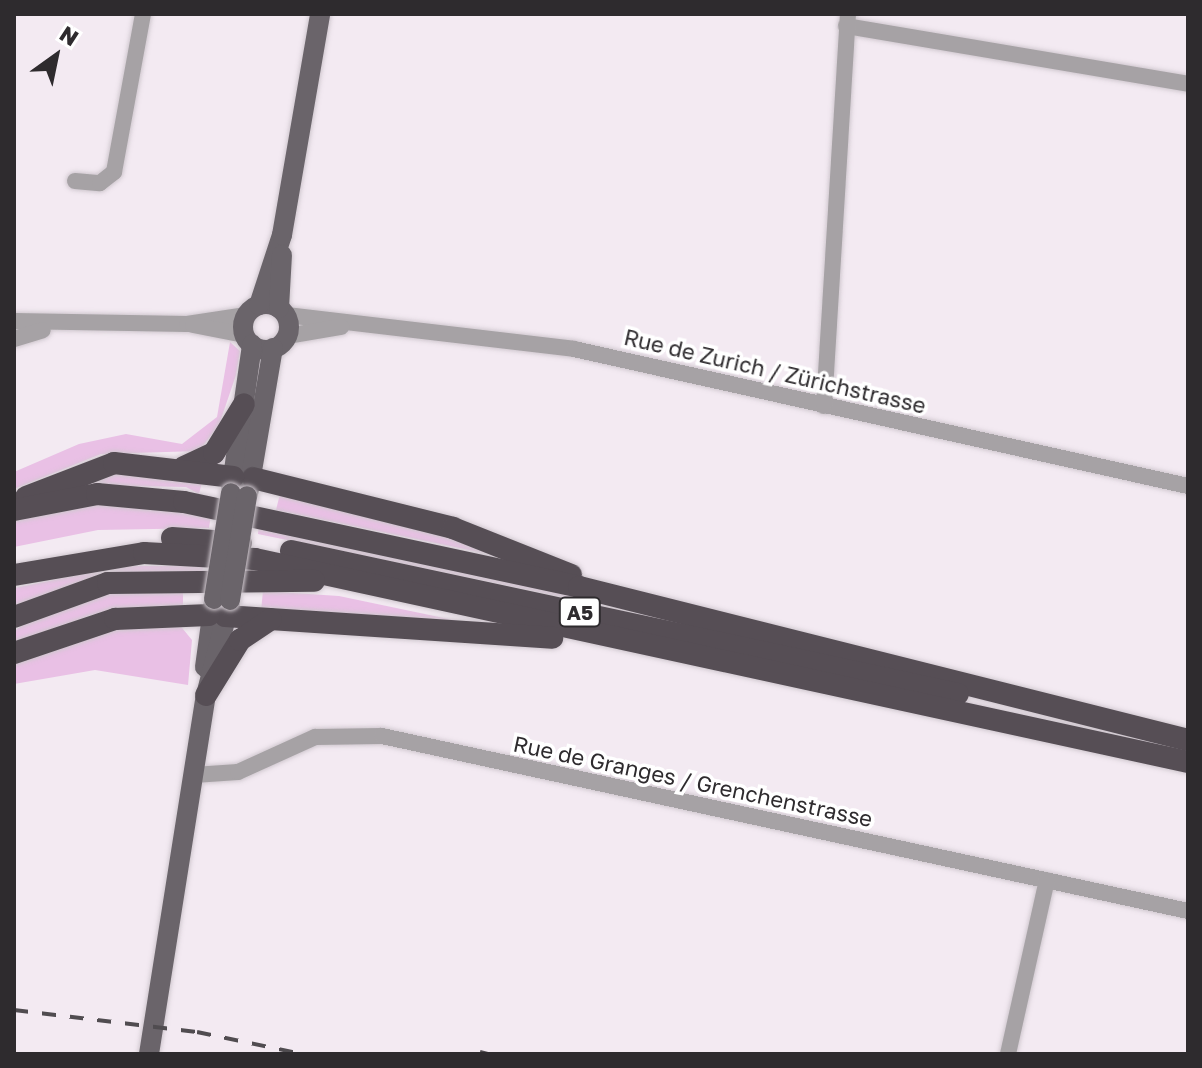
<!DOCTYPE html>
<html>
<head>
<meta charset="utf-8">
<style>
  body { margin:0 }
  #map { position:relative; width:1202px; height:1068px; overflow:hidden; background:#f3eaf2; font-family:"Golos Text",sans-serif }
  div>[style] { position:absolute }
  .green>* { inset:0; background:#e9c0e5 }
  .roads { filter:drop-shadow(0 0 2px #d0c8cf) drop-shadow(0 0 2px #d0c8cf) }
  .minor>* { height:16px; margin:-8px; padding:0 8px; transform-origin:8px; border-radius:8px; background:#a6a2a5 }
  .major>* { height:20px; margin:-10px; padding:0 10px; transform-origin:10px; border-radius:10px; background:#6a646a }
  .major>.ring { margin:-10px; padding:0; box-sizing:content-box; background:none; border:20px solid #6a646a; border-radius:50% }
  .highway>* { height:22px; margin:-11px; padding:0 11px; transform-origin:11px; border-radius:11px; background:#564e55 }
  .rail>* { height:4px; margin-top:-2px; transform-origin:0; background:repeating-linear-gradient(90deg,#504c50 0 14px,transparent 0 28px) }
  .bridges { filter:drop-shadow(0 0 2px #d0c8cf) drop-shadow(0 0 2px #d0c8cf) }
  .major-bridge>* { height:20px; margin:-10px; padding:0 10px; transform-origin:10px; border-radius:10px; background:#6a646a }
  span { translate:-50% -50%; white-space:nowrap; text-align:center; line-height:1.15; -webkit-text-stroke:7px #fff; paint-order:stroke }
  .shield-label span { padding:2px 6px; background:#fff; border:2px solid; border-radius:6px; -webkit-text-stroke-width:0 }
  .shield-label { font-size:20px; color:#2e2b2e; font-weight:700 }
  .street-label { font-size:22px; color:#2e2b2e }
  .frame { position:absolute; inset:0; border:16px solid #2e2b2e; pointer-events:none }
  .north { position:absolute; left:16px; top:16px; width:80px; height:80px; -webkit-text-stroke:6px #fff; paint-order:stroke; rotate:33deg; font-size:22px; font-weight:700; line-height:32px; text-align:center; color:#2e2b2e }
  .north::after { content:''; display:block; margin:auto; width:28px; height:36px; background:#2e2b2e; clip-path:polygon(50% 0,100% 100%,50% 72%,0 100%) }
</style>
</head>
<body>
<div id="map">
  <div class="green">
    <div style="clip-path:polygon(230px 342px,240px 351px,236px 375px,219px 425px,199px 451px,101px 454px,14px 489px,14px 472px,79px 444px,126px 434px,182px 444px,217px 417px)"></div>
    <div style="clip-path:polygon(106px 470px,203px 478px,199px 494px,186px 487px,74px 485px)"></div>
    <div style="clip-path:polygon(280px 494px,426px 529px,498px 556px,276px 510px)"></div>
    <div style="clip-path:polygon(75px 501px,211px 514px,209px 528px,98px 530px,14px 547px,14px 517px)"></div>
    <div style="clip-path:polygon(259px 524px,576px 593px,574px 599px,258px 534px)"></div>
    <div style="clip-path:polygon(124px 566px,203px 566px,202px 574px,14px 611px,14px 588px)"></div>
    <div style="clip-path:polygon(183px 590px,183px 605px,90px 615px,14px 645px,14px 631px,31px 620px,108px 594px)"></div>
    <div style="clip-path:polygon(263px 591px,339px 596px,458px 621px,261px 611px)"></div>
    <div style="clip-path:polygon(178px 623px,192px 640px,188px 685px,95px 670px,14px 684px,14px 664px,108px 629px)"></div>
  </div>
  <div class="roads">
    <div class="minor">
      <div style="left:846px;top:26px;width:347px;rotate:9.6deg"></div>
      <div style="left:75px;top:181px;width:25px;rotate:5deg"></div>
      <div style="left:100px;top:183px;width:18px;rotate:-38deg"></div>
      <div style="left:114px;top:172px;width:161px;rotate:-79.6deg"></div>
      <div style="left:286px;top:315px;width:290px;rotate:6.7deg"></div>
      <div style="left:574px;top:349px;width:629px;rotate:12.58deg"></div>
      <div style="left:14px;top:321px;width:173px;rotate:1deg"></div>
      <div style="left:187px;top:324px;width:60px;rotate:-8.7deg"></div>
      <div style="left:193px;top:325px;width:52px;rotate:11.1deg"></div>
      <div style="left:287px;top:336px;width:55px;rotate:-9.5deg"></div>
      <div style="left:14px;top:339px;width:30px;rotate:-17deg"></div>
      <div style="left:824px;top:406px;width:393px;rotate:-86.5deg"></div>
      <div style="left:194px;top:775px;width:44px;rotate:-3.9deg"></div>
      <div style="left:238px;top:772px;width:85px;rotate:-24.4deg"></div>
      <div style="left:315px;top:737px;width:67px;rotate:-0.9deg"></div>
      <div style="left:382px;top:736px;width:825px;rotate:12.25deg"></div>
      <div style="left:1008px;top:1054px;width:178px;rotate:-77.4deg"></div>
    </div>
    <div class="major">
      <div class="ring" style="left:243px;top:304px;width:26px;height:26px"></div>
      <div style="left:259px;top:305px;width:74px;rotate:-71.8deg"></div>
      <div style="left:282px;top:235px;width:224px;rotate:-80.2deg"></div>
      <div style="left:279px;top:308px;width:53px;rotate:-86.8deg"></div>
      <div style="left:231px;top:491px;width:148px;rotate:-81.8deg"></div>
      <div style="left:248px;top:494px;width:148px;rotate:-80.3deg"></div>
      <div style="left:205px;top:667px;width:67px;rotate:-82.2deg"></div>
      <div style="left:149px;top:1054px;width:363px;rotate:-81deg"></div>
      <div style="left:206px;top:695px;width:96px;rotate:-75.5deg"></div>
    </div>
    <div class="highway">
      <div style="left:184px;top:467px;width:33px;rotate:-25deg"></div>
      <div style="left:214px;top:453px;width:57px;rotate:-58.5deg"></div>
      <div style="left:253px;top:478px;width:206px;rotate:14deg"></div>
      <div style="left:453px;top:528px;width:127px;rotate:21.7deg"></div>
      <div style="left:26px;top:497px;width:94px;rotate:-21.1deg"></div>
      <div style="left:114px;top:463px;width:120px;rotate:6.7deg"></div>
      <div style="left:14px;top:510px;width:85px;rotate:-10.9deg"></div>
      <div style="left:97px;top:494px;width:87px;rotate:5.3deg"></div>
      <div style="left:184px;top:502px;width:404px;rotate:12.1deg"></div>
      <div style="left:579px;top:587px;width:628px;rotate:14.1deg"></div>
      <div style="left:172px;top:538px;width:69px;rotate:4.1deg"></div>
      <div style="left:291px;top:551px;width:682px;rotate:12.1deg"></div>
      <div style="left:14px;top:575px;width:132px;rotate:-9.6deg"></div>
      <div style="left:144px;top:553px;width:111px;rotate:3.1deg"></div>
      <div style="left:255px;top:559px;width:955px;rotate:12.27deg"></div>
      <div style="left:225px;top:616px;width:328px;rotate:3.8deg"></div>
      <div style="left:14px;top:617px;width:100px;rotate:-19.9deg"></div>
      <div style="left:108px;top:583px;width:206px;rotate:-0.6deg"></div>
      <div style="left:14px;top:653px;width:107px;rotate:-18.6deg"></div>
      <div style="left:115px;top:619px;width:94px;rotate:-2.4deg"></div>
      <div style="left:206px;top:695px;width:65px;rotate:-58.3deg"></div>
      <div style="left:240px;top:640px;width:37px;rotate:-34deg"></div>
    </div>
  </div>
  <div class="rail">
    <div style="left:14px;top:1010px;width:184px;rotate:6.9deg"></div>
    <div style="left:197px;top:1032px;width:107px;rotate:11.8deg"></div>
    <div style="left:480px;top:1052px;width:8px;rotate:14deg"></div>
  </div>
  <div class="bridges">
    <div class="major-bridge">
      <div style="left:214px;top:599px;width:107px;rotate:-80.9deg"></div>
      <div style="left:230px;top:600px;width:105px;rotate:-80.7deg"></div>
    </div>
  </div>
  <div class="shield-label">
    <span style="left:580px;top:612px">A5</span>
  </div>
  <div class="street-label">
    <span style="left:775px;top:371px;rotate:13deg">Rue de Zurich / Zürichstrasse</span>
    <span style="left:693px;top:781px;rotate:12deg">Rue de Granges / Grenchenstrasse</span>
  </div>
  <div class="frame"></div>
  <div class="north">N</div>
</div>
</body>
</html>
